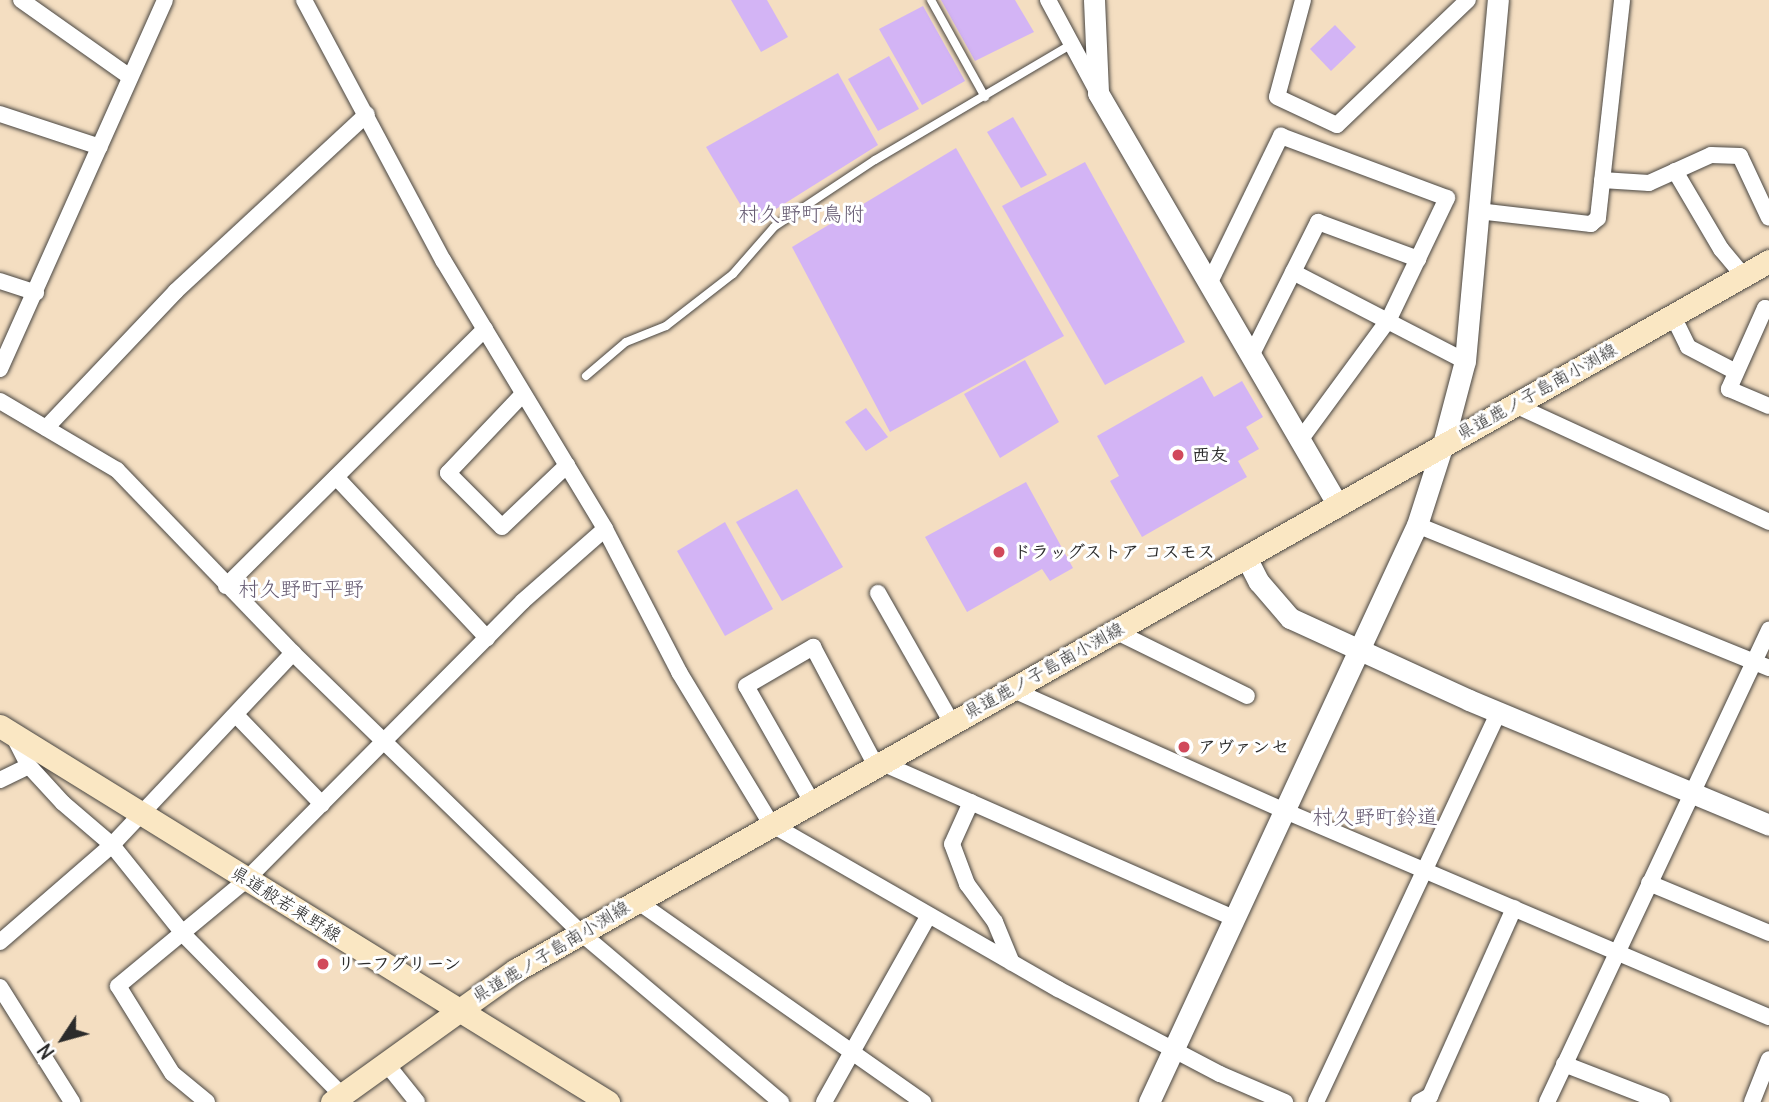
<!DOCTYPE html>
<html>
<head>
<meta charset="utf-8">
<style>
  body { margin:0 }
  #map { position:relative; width:1769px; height:1102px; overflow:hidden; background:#f4dec1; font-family:Delius,"Klee One",sans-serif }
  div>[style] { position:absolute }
  .building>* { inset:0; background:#d3b4f5 }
  .roads { filter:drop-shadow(0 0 2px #494642) drop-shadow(0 0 2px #494642) }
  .service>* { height:8px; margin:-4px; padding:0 4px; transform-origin:4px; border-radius:4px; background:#fff }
  .minor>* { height:16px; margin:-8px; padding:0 8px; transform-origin:8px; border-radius:8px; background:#fff }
  .tertiary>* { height:21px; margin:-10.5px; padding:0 10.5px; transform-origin:10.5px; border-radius:10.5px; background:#fff }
  .secondary>* { height:23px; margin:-11.5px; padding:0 11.5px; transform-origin:11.5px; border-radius:11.5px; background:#fae7c3 }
  .dots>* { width:19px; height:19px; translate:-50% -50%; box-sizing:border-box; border:4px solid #fff; border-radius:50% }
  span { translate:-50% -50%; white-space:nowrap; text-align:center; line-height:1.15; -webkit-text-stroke:6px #fff; paint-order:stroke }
  .street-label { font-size:18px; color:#2b2b2b }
  .poi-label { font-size:18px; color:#2b2b2b; font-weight:700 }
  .left { translate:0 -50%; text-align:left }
  .quarter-label { font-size:21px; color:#665b72 }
  .north { position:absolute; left:28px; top:1004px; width:70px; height:70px; -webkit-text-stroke:5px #fff; paint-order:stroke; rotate:234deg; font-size:19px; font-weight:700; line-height:28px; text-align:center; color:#2b2b2b }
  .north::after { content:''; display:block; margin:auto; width:24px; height:32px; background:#2b2b2b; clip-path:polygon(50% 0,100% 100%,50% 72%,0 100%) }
</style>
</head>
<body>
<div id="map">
  <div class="building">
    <div style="clip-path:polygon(731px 0,767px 0,788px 37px,761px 52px)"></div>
    <div style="clip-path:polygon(941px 0,1015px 0,1034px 32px,975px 61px)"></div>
    <div style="clip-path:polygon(923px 6px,965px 81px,922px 105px,879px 29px)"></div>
    <div style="clip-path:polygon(1335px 25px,1356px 47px,1331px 71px,1310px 49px)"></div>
    <div style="clip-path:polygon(889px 56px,919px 109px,878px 131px,848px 79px)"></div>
    <div style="clip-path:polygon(838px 73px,878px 145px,752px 224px,706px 147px)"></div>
    <div style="clip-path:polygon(1013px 117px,1047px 175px,1021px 188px,987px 132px)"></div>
    <div style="clip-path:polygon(956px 148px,1064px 336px,890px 432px,792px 247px)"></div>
    <div style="clip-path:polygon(1085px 162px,1185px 342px,1105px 385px,1002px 206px)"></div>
    <div style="clip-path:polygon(1025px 360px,1059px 422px,1000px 458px,964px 394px)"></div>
    <div style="clip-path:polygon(1202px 376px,1214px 397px,1242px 381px,1263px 417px,1246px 427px,1259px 449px,1238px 461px,1247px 477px,1142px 537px,1110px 481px,1119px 476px,1097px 436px)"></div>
    <div style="clip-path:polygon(866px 408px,888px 437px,866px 451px,845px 422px)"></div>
    <div style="clip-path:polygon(1026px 482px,1073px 568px,1050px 581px,1042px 569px,967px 612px,925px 537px)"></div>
    <div style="clip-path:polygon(797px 489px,843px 567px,782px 601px,736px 522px)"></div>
    <div style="clip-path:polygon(725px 522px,773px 609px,725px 636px,677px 551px)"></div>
  </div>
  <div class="roads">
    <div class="service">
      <div style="left:931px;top:0;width:111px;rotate:60.9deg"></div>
      <div style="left:586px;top:376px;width:52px;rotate:-40.4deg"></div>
      <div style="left:626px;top:342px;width:43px;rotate:-21.8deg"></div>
      <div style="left:666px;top:326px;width:85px;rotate:-37.8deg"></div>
      <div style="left:733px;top:274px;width:62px;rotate:-48.9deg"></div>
      <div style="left:774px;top:227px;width:121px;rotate:-33.6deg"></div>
      <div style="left:875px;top:160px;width:229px;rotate:-30.5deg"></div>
    </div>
    <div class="minor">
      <div style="left:21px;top:0;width:133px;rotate:35.2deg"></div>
      <div style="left:304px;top:0;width:295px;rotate:61.9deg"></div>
      <div style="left:443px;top:260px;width:314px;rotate:58.9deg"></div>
      <div style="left:605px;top:529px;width:161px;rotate:62.6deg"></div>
      <div style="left:679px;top:672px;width:178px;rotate:58.8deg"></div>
      <div style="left:771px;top:824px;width:331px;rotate:29.9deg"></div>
      <div style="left:1058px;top:989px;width:183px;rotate:27.7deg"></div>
      <div style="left:1220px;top:1074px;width:71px;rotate:23.3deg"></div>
      <div style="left:1048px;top:0;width:103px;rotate:61.7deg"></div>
      <div style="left:1303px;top:0;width:100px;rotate:105deg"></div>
      <div style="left:1277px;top:97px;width:66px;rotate:25deg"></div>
      <div style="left:1337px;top:125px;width:181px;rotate:-43.7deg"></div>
      <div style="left:0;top:114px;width:105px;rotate:18.3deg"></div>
      <div style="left:1675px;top:171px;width:91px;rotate:59.5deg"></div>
      <div style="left:1721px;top:249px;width:34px;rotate:50deg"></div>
      <div style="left:1602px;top:180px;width:47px;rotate:3.7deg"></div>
      <div style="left:1649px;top:183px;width:68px;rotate:-24.3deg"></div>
      <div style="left:1711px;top:155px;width:29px;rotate:2deg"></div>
      <div style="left:1740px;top:156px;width:68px;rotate:64.9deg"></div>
      <div style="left:1478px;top:211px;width:114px;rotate:6.6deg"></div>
      <div style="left:1591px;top:224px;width:9px;rotate:-41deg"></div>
      <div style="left:1598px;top:218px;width:219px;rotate:-83.7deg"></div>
      <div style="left:1293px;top:272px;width:194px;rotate:27.4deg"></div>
      <div style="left:0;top:281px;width:38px;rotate:18deg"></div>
      <div style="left:1209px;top:284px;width:165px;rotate:-64.1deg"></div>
      <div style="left:1281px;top:136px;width:177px;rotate:20.5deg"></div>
      <div style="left:1447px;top:198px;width:134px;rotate:115.6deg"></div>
      <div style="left:1389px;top:319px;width:150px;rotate:126.3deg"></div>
      <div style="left:1769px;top:309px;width:4px;rotate:-166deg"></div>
      <div style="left:1765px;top:308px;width:89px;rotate:114deg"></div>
      <div style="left:1729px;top:389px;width:43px;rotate:23deg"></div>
      <div style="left:1673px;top:316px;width:34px;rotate:64deg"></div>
      <div style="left:1688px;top:347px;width:54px;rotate:27.5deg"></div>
      <div style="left:1251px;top:356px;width:150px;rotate:-63.4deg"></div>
      <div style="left:1318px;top:222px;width:107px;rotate:20.3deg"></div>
      <div style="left:0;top:369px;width:404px;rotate:-65.9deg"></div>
      <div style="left:523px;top:394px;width:109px;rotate:133.5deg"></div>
      <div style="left:448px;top:473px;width:76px;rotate:45deg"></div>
      <div style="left:502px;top:527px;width:90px;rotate:-43.6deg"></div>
      <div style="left:0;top:401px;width:136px;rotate:30.5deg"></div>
      <div style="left:117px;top:470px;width:254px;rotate:46.1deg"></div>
      <div style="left:293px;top:653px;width:402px;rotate:44.2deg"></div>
      <div style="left:581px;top:933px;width:262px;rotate:40.2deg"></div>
      <div style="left:1515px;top:405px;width:280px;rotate:24.7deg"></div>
      <div style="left:46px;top:428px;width:189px;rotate:-46.5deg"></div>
      <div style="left:176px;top:291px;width:260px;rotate:-42.8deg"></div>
      <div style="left:336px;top:477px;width:221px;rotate:46.8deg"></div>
      <div style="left:1417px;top:525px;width:380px;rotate:22.1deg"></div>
      <div style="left:226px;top:586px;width:365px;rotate:-44.8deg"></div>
      <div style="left:878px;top:593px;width:150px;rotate:60.4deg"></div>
      <div style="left:1115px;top:631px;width:147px;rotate:26.2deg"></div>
      <div style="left:1011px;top:689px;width:300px;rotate:24deg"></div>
      <div style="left:1285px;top:811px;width:526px;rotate:23.06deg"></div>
      <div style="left:236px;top:715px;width:124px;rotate:46deg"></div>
      <div style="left:14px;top:737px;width:33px;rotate:63deg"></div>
      <div style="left:29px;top:766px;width:50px;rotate:47.4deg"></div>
      <div style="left:63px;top:803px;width:65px;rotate:40.6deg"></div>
      <div style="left:112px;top:845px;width:118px;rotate:51.2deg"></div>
      <div style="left:186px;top:937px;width:222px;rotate:45.4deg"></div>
      <div style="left:882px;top:763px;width:385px;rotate:23.8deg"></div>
      <div style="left:0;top:780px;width:32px;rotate:-26deg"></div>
      <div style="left:812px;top:802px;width:133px;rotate:-119.6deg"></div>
      <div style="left:746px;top:686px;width:78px;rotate:-30.2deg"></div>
      <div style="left:813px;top:647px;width:135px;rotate:62.1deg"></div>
      <div style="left:971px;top:802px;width:46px;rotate:114.3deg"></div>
      <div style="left:952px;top:844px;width:43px;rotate:69.4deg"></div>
      <div style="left:967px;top:884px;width:47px;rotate:53.6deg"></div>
      <div style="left:995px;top:922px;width:44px;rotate:67.5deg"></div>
      <div style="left:1649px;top:883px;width:130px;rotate:22.6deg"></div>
      <div style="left:637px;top:901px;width:350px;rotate:35.1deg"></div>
      <div style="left:0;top:942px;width:148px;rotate:-40.9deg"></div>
      <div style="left:112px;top:845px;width:264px;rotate:-46.7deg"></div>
      <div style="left:0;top:987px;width:136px;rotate:57.9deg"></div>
      <div style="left:385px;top:1062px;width:51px;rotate:51.3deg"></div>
      <div style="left:1564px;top:1064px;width:105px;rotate:21.2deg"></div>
      <div style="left:207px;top:1102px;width:45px;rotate:-140.4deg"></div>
      <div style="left:172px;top:1073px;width:102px;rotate:-121.8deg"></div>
      <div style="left:118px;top:986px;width:166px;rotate:-39.6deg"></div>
      <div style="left:246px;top:880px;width:393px;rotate:-45.2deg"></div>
      <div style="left:523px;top:601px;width:109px;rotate:-41.3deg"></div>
      <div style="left:824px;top:1102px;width:214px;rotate:-60.7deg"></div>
      <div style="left:1316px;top:1102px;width:431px;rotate:-64.9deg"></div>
      <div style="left:1419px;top:1102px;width:13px;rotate:-29deg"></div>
      <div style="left:1430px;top:1096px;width:206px;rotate:-65.9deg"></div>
      <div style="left:1547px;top:1102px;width:522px;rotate:-64.81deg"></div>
      <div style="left:1752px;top:1102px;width:46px;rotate:-68.4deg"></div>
    </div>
    <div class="tertiary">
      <div style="left:1094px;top:0;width:93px;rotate:87.5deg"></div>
      <div style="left:1098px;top:93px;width:477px;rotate:59.8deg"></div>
      <div style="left:1246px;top:557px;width:28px;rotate:63deg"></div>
      <div style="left:1259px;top:582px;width:48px;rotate:49.3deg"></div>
      <div style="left:1290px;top:618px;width:197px;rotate:24.6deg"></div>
      <div style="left:1469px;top:700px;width:325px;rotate:22.6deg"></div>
      <div style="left:1149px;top:1102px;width:636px;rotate:-65.09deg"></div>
      <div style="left:1417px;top:525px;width:85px;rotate:-72.2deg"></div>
      <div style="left:1443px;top:444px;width:86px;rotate:-75.2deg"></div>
      <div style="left:1465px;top:361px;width:363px;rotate:-84.8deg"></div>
    </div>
    <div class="secondary">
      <div style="left:0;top:726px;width:715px;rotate:31.73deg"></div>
      <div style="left:332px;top:1102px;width:226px;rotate:-35.7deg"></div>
      <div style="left:516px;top:970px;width:1440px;rotate:-29.5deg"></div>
    </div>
  </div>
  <div class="dots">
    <div style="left:1178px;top:455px;background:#d1495b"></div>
    <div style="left:999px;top:552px;background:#d1495b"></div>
    <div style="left:1184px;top:747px;background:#d1495b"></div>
    <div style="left:323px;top:964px;background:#d1495b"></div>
  </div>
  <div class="street-label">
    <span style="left:1537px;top:392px;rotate:-29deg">県道鹿ノ子島南小渕線</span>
    <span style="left:1044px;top:671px;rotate:-29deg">県道鹿ノ子島南小渕線</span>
    <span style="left:286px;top:904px;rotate:32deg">県道般若東野線</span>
    <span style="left:551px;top:952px;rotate:-31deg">県道鹿ノ子島南小渕線</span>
  </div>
  <div class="poi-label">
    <span class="left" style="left:1192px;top:455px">西友</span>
    <span class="left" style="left:1013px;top:552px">ドラッグストア コスモス</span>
    <span class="left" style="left:1198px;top:747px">アヴァンセ</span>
    <span class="left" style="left:337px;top:964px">リーフグリーン</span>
  </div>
  <div class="quarter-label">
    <span style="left:801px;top:214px">村久野町鳥附</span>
    <span style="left:301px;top:589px">村久野町平野</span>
    <span style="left:1375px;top:817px">村久野町鈴道</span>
  </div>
  <div class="north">N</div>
</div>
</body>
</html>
